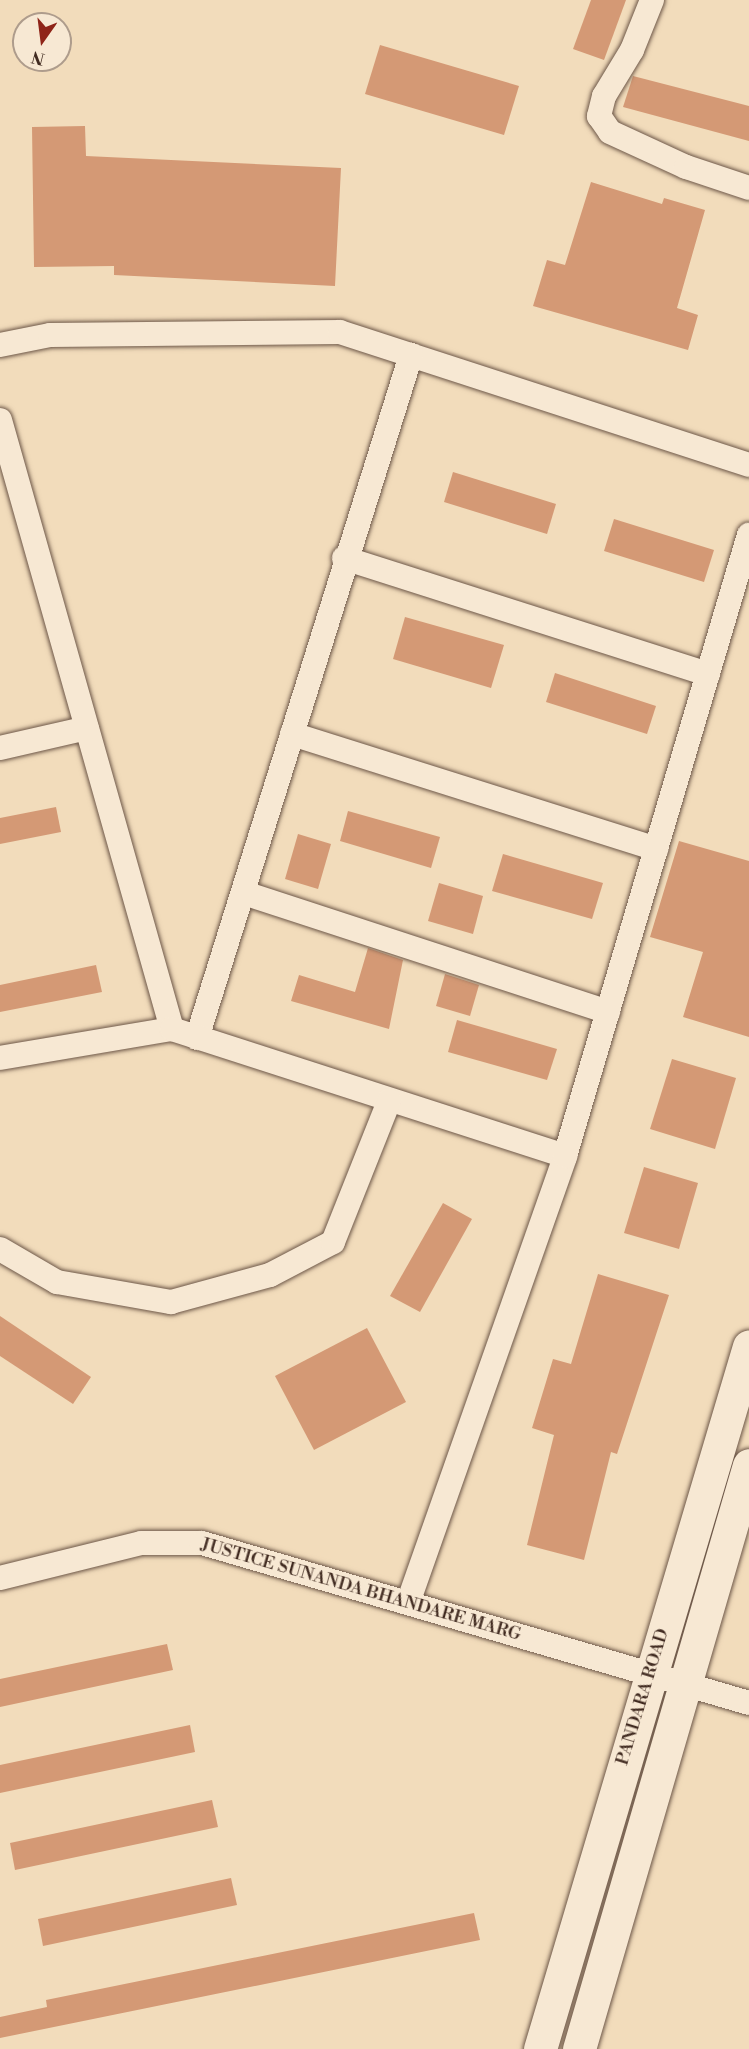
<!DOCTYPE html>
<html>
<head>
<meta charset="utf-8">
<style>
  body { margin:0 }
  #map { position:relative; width:749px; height:2049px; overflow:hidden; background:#f2dcbb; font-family:"Libre Bodoni",serif }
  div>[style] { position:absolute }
  .building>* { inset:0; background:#d49975 }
  .roads { filter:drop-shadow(0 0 2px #6d5748) drop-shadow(0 0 2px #6d5748) }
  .minor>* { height:24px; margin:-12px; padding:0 12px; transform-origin:12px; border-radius:12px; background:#f7e8d3 }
  .secondary>* { height:33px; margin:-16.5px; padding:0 16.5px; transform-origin:16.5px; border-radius:16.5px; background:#f7e8d3 }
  span { translate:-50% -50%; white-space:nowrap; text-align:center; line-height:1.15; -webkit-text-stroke:4.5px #f7e8d3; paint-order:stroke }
  .street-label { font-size:18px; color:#412b21 }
  .north { position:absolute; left:12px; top:12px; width:60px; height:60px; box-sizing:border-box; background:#f7e8d3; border:2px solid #ae9c8c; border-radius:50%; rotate:194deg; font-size:16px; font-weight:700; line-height:24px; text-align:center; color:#412b21 }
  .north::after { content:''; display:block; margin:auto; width:21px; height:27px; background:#8f2418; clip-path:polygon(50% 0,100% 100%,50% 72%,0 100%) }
</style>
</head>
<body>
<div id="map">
  <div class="building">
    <div style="clip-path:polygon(591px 0,626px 0,604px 60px,573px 49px)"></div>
    <div style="clip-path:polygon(380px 45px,519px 86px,504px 135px,365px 94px)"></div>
    <div style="clip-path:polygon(633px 76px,749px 106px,749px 141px,623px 107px)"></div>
    <div style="clip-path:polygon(85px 126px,86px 156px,341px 168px,335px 286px,114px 275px,114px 266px,34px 267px,32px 127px)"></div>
    <div style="clip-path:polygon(591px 182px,662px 204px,664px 198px,705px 210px,677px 308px,698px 315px,688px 350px,533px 306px,547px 260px,565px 265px)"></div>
    <div style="clip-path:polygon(453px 472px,556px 504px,547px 534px,444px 502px)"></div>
    <div style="clip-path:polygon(614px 519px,714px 550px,704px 582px,604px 551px)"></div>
    <div style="clip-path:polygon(405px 617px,504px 645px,491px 688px,393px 659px)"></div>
    <div style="clip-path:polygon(555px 673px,656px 706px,647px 734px,546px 702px)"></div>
    <div style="clip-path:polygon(56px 807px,61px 832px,0 844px,0 818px)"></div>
    <div style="clip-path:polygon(348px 811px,440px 837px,431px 868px,340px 841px)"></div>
    <div style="clip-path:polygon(298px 834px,331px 844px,318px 889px,285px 879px)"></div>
    <div style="clip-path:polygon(679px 841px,749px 861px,749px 1037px,683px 1017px,703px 952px,650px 937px)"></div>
    <div style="clip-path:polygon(503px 854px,603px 883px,592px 919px,492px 891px)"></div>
    <div style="clip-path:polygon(439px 883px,483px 896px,473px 934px,428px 921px)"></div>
    <div style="clip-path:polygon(368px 948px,403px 960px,389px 1029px,291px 1001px,299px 975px,355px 992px)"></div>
    <div style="clip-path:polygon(96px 965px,102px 992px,0 1012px,0 985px)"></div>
    <div style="clip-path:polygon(445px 974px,479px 985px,470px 1016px,436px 1006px)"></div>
    <div style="clip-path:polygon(457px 1020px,557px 1049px,547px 1080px,448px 1052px)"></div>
    <div style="clip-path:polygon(672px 1059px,736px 1078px,715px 1149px,650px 1129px)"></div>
    <div style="clip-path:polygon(644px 1167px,698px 1183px,679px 1249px,624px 1233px)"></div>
    <div style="clip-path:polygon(443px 1203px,472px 1219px,420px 1312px,390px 1296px)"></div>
    <div style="clip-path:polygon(598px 1274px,669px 1295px,617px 1454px,611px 1452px,584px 1560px,527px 1545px,554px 1435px,532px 1428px,553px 1359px,571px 1364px)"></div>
    <div style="clip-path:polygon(0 1316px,91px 1377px,73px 1404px,0 1356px)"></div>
    <div style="clip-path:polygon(367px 1328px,406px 1402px,314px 1450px,275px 1376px)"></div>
    <div style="clip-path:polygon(167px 1644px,173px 1670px,0 1707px,0 1679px)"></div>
    <div style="clip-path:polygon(190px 1725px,195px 1752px,0 1793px,0 1765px)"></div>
    <div style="clip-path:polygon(212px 1800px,218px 1827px,15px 1870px,10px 1843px)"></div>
    <div style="clip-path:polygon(231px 1878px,237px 1905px,43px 1946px,38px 1919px)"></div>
    <div style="clip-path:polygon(474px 1913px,480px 1940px,0 2038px,0 2017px,47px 2007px,46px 2000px)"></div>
  </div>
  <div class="roads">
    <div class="minor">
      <div style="left:652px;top:0;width:54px;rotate:111.8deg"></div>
      <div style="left:632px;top:50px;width:54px;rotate:121.3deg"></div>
      <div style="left:604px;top:96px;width:21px;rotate:104deg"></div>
      <div style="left:599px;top:116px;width:19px;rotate:55deg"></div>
      <div style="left:610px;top:132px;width:84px;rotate:24.7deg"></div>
      <div style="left:686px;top:167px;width:66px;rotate:18.4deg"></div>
      <div style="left:0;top:345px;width:51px;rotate:-11.3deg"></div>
      <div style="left:50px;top:335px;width:290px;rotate:-0.6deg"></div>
      <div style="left:340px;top:332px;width:430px;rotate:18deg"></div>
      <div style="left:0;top:420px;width:633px;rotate:74.23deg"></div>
      <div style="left:344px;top:558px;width:382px;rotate:17.7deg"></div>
      <div style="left:292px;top:734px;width:382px;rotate:17.5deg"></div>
      <div style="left:0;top:748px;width:89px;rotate:-12.9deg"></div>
      <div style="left:244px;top:893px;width:383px;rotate:18.1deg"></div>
      <div style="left:197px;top:1038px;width:716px;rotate:-72.6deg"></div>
      <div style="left:0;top:1058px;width:174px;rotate:-9.6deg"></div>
      <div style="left:172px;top:1029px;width:413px;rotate:17.9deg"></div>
      <div style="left:0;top:1249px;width:66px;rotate:30.1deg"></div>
      <div style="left:57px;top:1282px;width:116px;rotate:10deg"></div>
      <div style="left:171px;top:1302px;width:103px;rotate:-15.3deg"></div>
      <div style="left:270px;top:1275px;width:71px;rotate:-27.6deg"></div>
      <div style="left:333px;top:1242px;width:152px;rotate:-68.3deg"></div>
      <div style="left:0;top:1578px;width:145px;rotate:-13.9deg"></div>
      <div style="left:141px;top:1543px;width:61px"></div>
      <div style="left:202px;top:1543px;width:570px;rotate:16.3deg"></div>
      <div style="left:409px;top:1600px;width:471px;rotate:-70.6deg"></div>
      <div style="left:565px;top:1156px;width:648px;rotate:-73.5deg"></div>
    </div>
    <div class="secondary">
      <div style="left:540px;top:2049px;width:733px;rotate:-73.44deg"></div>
      <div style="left:579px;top:2049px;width:608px;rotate:-73.77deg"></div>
    </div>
  </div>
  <div class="street-label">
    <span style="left:361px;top:1590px;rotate:16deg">JUSTICE SUNANDA BHANDARE MARG</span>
    <span style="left:643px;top:1697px;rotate:-73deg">PANDARA ROAD</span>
  </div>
  <div class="north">N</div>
</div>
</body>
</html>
